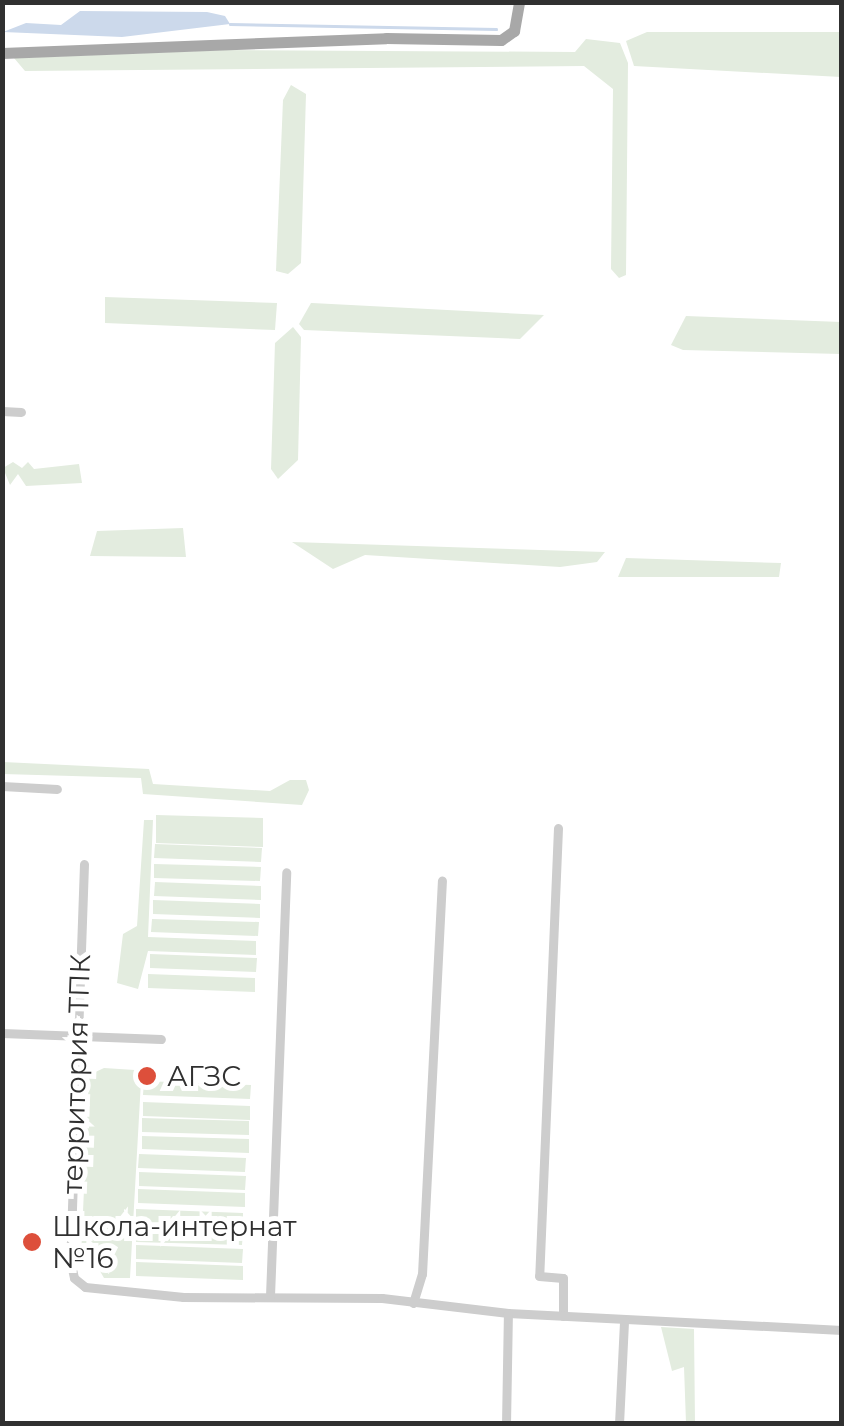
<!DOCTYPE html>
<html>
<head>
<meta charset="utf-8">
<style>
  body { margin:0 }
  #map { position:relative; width:844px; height:1426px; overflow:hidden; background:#fff; font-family:Montserrat,sans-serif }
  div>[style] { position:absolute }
  .green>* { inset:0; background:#e3ecdf }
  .water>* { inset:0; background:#ccd9eb }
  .stream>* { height:2.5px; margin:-1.25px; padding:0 1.25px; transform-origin:1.25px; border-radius:1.25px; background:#ccd9eb }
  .minor>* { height:9px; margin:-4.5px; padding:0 4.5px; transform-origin:4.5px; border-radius:4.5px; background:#cdcdcd }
  .major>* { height:11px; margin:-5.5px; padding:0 5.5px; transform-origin:5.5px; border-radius:5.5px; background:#a8a8a8 }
  .dots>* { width:28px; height:28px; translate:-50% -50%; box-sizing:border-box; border:5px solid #fff; border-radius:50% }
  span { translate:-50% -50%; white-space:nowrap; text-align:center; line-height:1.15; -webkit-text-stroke:10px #fff; paint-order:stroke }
  .street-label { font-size:28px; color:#303030 }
  .poi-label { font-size:28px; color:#303030 }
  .left { translate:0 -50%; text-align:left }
  .frame { position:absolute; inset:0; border:5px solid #303030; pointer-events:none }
</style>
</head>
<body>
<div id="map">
  <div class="green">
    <div style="clip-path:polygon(647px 32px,841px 32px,841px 77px,634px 66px,626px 41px)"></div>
    <div style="clip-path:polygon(586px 39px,620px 43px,628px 63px,626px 275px,619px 278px,611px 269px,613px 89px,584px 66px,25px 71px,14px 58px,224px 50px,575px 52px)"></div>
    <div style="clip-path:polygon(291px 85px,306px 94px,301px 263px,288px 274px,276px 271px,283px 100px)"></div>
    <div style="clip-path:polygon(105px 297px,277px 303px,275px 330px,105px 323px)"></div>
    <div style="clip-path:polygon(311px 303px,312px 303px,544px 315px,520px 339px,304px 330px,299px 324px)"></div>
    <div style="clip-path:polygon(686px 316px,841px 322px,841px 354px,683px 350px,671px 345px)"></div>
    <div style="clip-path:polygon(293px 327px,301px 337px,298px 460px,278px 479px,271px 469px,275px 343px)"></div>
    <div style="clip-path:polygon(13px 462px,22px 468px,28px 462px,34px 469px,79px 464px,82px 483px,26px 486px,18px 474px,10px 485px,3px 468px)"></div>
    <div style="clip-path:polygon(183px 528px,186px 557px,90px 556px,97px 531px)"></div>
    <div style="clip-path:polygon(292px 542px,605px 552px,597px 562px,560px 567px,365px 555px,333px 569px)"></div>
    <div style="clip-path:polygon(626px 558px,781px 563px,779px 577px,618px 577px)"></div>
    <div style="clip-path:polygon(3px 762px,149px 769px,153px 784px,270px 791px,290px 780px,306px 780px,309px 790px,302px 805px,143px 794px,141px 778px,3px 774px)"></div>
    <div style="clip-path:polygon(156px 815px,263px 818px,263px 847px,156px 843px)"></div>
    <div style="clip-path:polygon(144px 820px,153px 820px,148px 937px,256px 941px,256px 955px,148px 951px,138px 989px,117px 983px,123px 934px,137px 926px)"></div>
    <div style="clip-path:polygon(155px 844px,262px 848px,261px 862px,154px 858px)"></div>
    <div style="clip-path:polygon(154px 864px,261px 867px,260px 881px,154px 878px)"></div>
    <div style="clip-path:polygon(155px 882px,261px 886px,261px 900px,154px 896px)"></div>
    <div style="clip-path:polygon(153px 900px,260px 904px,260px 918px,153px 914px)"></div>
    <div style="clip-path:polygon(152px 919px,259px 922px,258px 936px,151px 932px)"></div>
    <div style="clip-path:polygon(150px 954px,257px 958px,256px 972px,150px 968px)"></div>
    <div style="clip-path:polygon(148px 974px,255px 978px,255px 992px,148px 988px)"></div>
    <div style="clip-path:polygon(104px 1068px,135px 1070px,141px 1081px,130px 1278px,104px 1278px,93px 1259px,81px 1257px,89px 1075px)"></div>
    <div style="clip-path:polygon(144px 1081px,251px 1085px,250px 1099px,143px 1095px)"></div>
    <div style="clip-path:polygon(143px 1102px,250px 1106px,250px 1120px,143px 1116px)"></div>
    <div style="clip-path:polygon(142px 1118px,249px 1121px,249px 1135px,142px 1132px)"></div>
    <div style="clip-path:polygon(142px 1136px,249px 1139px,249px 1153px,142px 1149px)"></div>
    <div style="clip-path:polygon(139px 1154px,246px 1158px,245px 1172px,138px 1168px)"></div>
    <div style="clip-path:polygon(139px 1172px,246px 1176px,245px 1190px,139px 1186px)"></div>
    <div style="clip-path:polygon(138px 1189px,245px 1193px,245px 1207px,138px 1203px)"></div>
    <div style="clip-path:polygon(136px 1209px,243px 1213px,243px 1227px,136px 1223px)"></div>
    <div style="clip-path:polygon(136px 1228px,243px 1232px,242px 1245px,136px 1242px)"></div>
    <div style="clip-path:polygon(136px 1245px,243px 1249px,242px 1263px,136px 1259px)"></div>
    <div style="clip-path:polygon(136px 1262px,243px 1266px,243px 1280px,136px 1276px)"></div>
    <div style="clip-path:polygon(661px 1327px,694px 1329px,695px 1423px,686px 1423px,684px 1367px,672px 1371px)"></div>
  </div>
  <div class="water">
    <div style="clip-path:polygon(80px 11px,207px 12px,225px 16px,230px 24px,122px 37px,3px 32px,26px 23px,61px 25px)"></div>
  </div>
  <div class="stream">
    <div style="left:230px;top:24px;width:266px;rotate:1.1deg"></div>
  </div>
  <div class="minor">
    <div style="left:2px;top:411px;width:19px;rotate:3deg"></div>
    <div style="left:2px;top:786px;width:55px;rotate:3.1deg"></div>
    <div style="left:558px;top:828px;width:448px;rotate:92.4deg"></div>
    <div style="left:539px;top:1276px;width:24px;rotate:5deg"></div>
    <div style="left:563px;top:1278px;width:38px;rotate:90deg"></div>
    <div style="left:84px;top:864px;width:395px;rotate:92deg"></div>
    <div style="left:70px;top:1259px;width:19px;rotate:78deg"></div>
    <div style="left:74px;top:1278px;width:14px;rotate:39deg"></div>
    <div style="left:85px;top:1287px;width:99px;rotate:5.8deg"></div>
    <div style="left:183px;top:1297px;width:199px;rotate:0.3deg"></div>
    <div style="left:382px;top:1298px;width:127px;rotate:6.8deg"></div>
    <div style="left:508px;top:1313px;width:334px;rotate:2.9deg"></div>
    <div style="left:2px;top:1033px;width:159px;rotate:2.2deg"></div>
    <div style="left:270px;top:1296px;width:424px;rotate:-87.8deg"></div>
    <div style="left:413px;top:1303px;width:30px;rotate:-73deg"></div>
    <div style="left:422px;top:1274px;width:394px;rotate:-87.1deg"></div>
    <div style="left:506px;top:1424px;width:111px;rotate:-89deg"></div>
    <div style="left:619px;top:1424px;width:104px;rotate:-87.2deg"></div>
  </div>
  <div class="major">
    <div style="left:2px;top:53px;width:384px;rotate:-2.2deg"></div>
    <div style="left:386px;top:38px;width:115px;rotate:1deg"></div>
    <div style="left:501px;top:40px;width:16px;rotate:-35deg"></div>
    <div style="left:514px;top:31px;width:29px;rotate:-80deg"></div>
  </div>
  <div class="dots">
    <div style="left:147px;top:1076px;background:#dd4f3b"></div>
    <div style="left:32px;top:1242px;background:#dd4f3b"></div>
  </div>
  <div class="street-label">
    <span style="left:76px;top:1074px;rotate:-88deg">территория ТПК</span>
  </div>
  <div class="poi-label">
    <span class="left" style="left:167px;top:1076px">АГЗС</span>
    <span class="left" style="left:52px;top:1242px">Школа-интернат<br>№16</span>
  </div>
  <div class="frame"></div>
</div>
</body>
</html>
